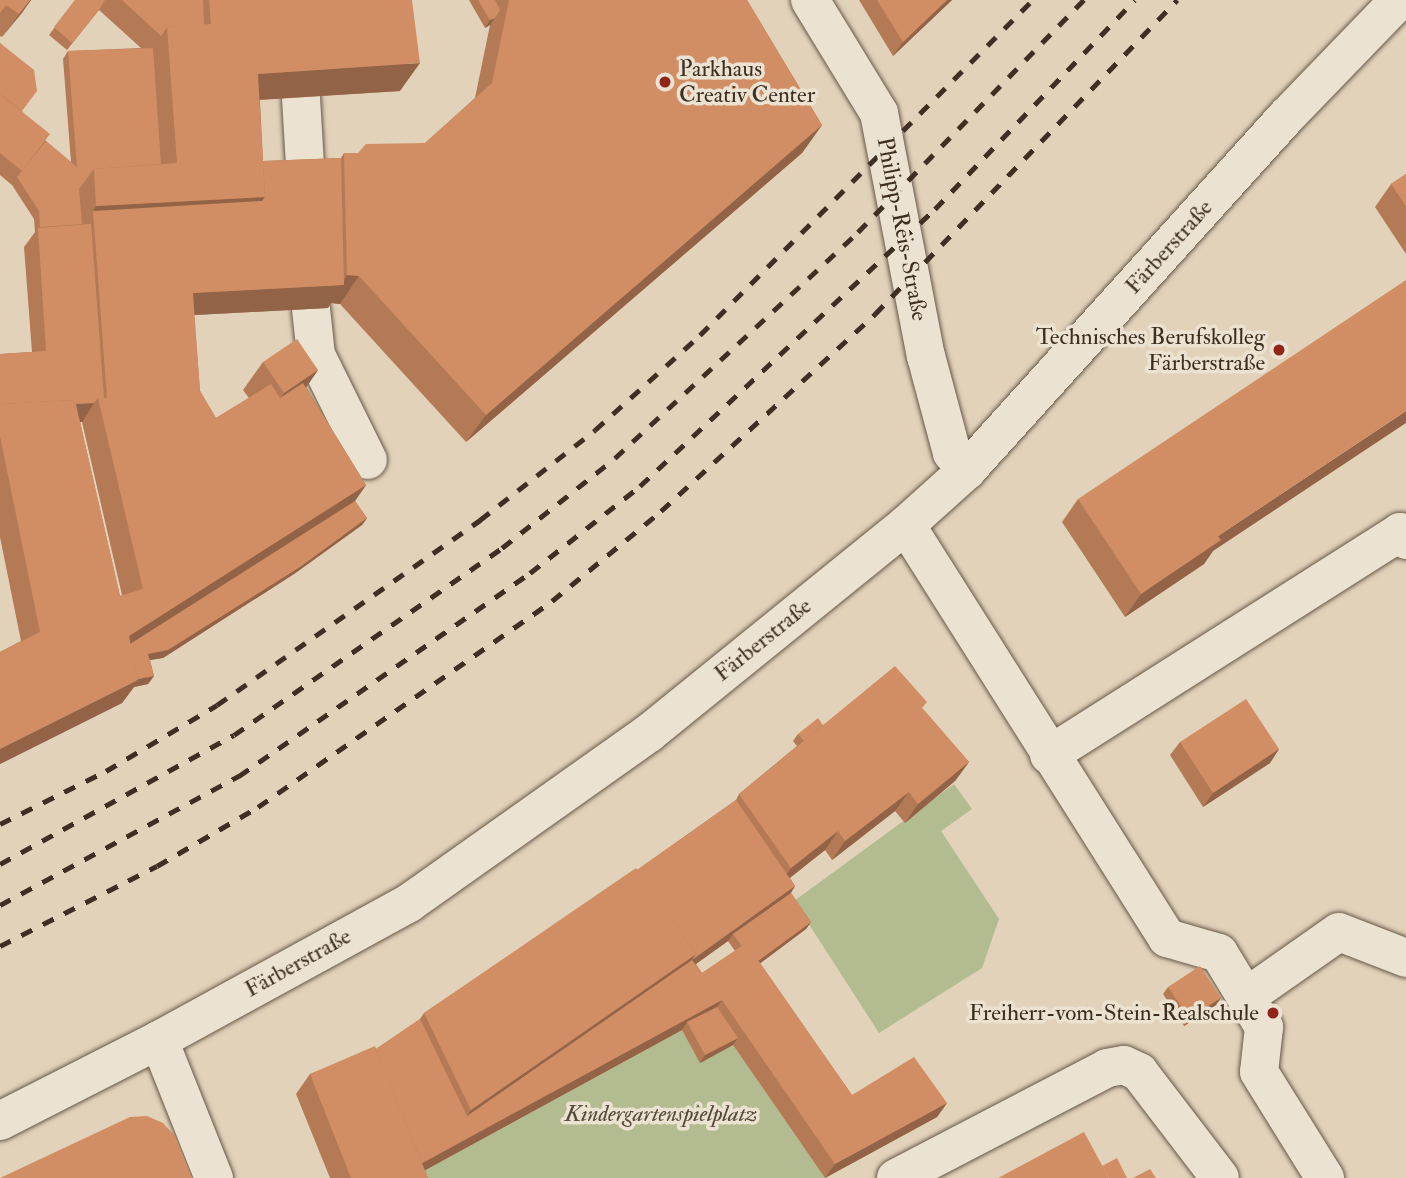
<!DOCTYPE html>
<html>
<head>
<meta charset="utf-8">
<style>
  body { margin:0 }
  #map { position:relative; width:1406px; height:1178px; overflow:hidden; background:#e2d2ba; font-family:"IM FELL Double Pica",serif }
  div>[style] { position:absolute }
  .green>* { inset:0; background:#b3bc90 }
  .roads { filter:drop-shadow(0 0 2px #675848) drop-shadow(0 0 2px #675848) }
  .minor>* { height:38px; margin:-19px; padding:0 19px; transform-origin:19px; border-radius:19px; background:#ece2d2 }
  .rail>* { height:5px; margin-top:-2.5px; transform-origin:0; background:repeating-linear-gradient(90deg,#3e2f22 0 12px,transparent 0 24px) }
  .wall>* { inset:0; background:#b47a56 }
  .shaded-wall>* { inset:0; background:#926346 }
  .building>* { inset:0; background:#d18e64 }
  .dots>* { width:19px; height:19px; translate:-50% -50%; box-sizing:border-box; border:4px solid #ece2d2; border-radius:50% }
  span { translate:-50% -50%; white-space:nowrap; text-align:center; line-height:1.15; -webkit-text-stroke:7px #ece2d2; paint-order:stroke }
  .poi-label { font-size:23px; color:#3e2f22 }
  .left { translate:0 -50%; text-align:left }
  .right { translate:-100% -50%; text-align:right }
  .street-label { font-size:23px; color:#3e2f22 }
  .park-label { font-size:23px; color:#554b38; font-style:italic }
</style>
</head>
<body>
<div id="map">
  <div class="green">
    <div style="clip-path:polygon(954px 784px,972px 809px,941px 831px,999px 919px,982px 968px,879px 1033px,794px 901px)"></div>
    <div style="clip-path:polygon(682px 1030px,733px 1045px,825px 1178px,411px 1178px)"></div>
  </div>
  <div class="roads">
    <div class="minor">
      <div style="left:810px;top:0;width:132px;rotate:58.6deg"></div>
      <div style="left:879px;top:113px;width:248px;rotate:79.1deg"></div>
      <div style="left:926px;top:356px;width:100px;rotate:75deg"></div>
      <div style="left:952px;top:453px;width:23px;rotate:49deg"></div>
      <div style="left:301px;top:98px;width:83px;rotate:86.6deg"></div>
      <div style="left:311px;top:309px;width:46px;rotate:83.8deg"></div>
      <div style="left:316px;top:355px;width:117px;rotate:63.7deg"></div>
      <div style="left:906px;top:525px;width:489px;rotate:57.7deg"></div>
      <div style="left:1167px;top:938px;width:54px;rotate:16.1deg"></div>
      <div style="left:1219px;top:953px;width:87px;rotate:58.7deg"></div>
      <div style="left:1264px;top:1027px;width:45px;rotate:96.3deg"></div>
      <div style="left:1259px;top:1072px;width:125px;rotate:58.1deg"></div>
      <div style="left:1049px;top:755px;width:416px;rotate:-32.4deg"></div>
      <div style="left:1400px;top:532px;width:10px;rotate:53deg"></div>
      <div style="left:1246px;top:997px;width:113px;rotate:-35deg"></div>
      <div style="left:1339px;top:932px;width:72px;rotate:21.2deg"></div>
      <div style="left:159px;top:1040px;width:149px;rotate:68.3deg"></div>
      <div style="left:0;top:1121px;width:178px;rotate:-27deg"></div>
      <div style="left:159px;top:1040px;width:285px;rotate:-28.7deg"></div>
      <div style="left:409px;top:903px;width:294px;rotate:-35.3deg"></div>
      <div style="left:649px;top:733px;width:331px;rotate:-39deg"></div>
      <div style="left:906px;top:525px;width:82px;rotate:-42deg"></div>
      <div style="left:967px;top:470px;width:477px;rotate:-47.9deg"></div>
      <div style="left:1287px;top:116px;width:161px;rotate:-46deg"></div>
      <div style="left:896px;top:1178px;width:238px;rotate:-27.5deg"></div>
      <div style="left:1107px;top:1068px;width:17px;rotate:-10deg"></div>
      <div style="left:1124px;top:1065px;width:17px;rotate:25deg"></div>
      <div style="left:1139px;top:1072px;width:133px;rotate:52.6deg"></div>
    </div>
  </div>
  <div class="rail">
    <div style="left:0;top:824px;width:119px;rotate:-26.6deg"></div>
    <div style="left:106px;top:771px;width:129px;rotate:-30.7deg"></div>
    <div style="left:217px;top:705px;width:322px;rotate:-35.1deg"></div>
    <div style="left:480px;top:520px;width:146px;rotate:-38deg"></div>
    <div style="left:595px;top:430px;width:142px;rotate:-42.1deg"></div>
    <div style="left:700px;top:335px;width:472px;rotate:-45.2deg"></div>
    <div style="left:0;top:864px;width:267px;rotate:-28.9deg"></div>
    <div style="left:234px;top:735px;width:327px;rotate:-34.9deg"></div>
    <div style="left:502px;top:548px;width:144px;rotate:-38.5deg"></div>
    <div style="left:615px;top:458px;width:332px;rotate:-42.9deg"></div>
    <div style="left:858px;top:232px;width:324px;rotate:-45.8deg"></div>
    <div style="left:0;top:905px;width:272px;rotate:-28.4deg"></div>
    <div style="left:239px;top:776px;width:355px;rotate:-34.9deg"></div>
    <div style="left:530px;top:573px;width:140px;rotate:-38.3deg"></div>
    <div style="left:640px;top:486px;width:405px;rotate:-43.2deg"></div>
    <div style="left:935px;top:209px;width:289px;rotate:-46.3deg"></div>
    <div style="left:0;top:946px;width:176px;rotate:-27deg"></div>
    <div style="left:157px;top:866px;width:117px;rotate:-30.3deg"></div>
    <div style="left:258px;top:807px;width:359px;rotate:-35deg"></div>
    <div style="left:552px;top:601px;width:141px;rotate:-39.5deg"></div>
    <div style="left:661px;top:511px;width:291px;rotate:-42.6deg"></div>
    <div style="left:875px;top:314px;width:436px;rotate:-46.1deg"></div>
  </div>
  <div class="wall">
    <div style="clip-path:polygon(0 0,31px 0,2px 37px,0 36px)"></div>
    <div style="clip-path:polygon(evenodd,75px 0,412px 0,400px 91px,260px 100px,263px 161px,341px 158px,344px 153px,358px 153px,425px 143px,475px 98px,490px 25px,485px 28px,469px 0,747px 0,822px 125px,802px 153px,466px 442px,340px 304px,331px 303px,328px 308px,194px 315px,200px 391px,216px 418px,249px 398px,243px 390px,263px 362px,318px 370px,306px 387px,366px 485px,355px 501px,367px 518px,362px 525px,294px 574px,163px 658px,150px 660px,154px 676px,148px 684px,134px 687px,122px 703px,0 764px,0 652px,21px 641px,0 537px,0 354px,32px 352px,24px 247px,35px 232px,34px 219px,12px 185px,0 175px,0 43px,22px 111px,46px 141px,71px 162px,63px 59px,68px 51px,141px 48px,99px 10px,67px 50px,49px 35px,75px 0,80px 422px,82px 422px,122px 595px,120px 596px,80px 422px)"></div>
    <div style="clip-path:polygon(859px 0,952px 0,893px 56px)"></div>
    <div style="clip-path:polygon(1406px 174px,1406px 254px,1375px 207px,1391px 184px)"></div>
    <div style="clip-path:polygon(1078px 499px,1213px 551px,1204px 564px,1125px 617px,1062px 522px)"></div>
    <div style="clip-path:polygon(evenodd,923px 709px,969px 762px,955px 781px,905px 823px,895px 811px,832px 860px,825px 850px,790px 878px,795px 886px,791px 893px,811px 922px,806px 929px,760px 963px,852px 1095px,947px 1103px,937px 1117px,825px 1178px,733px 1045px,700px 1063px,682px 1030px,425px 1170px,428px 1178px,330px 1178px,296px 1094px,310px 1074px,376px 1049px,420px 1019px,424px 1013px,637px 870px,736px 800px,739px 794px,797px 746px,793px 741px,798px 734px,823px 725px,923px 709px,728px 941px,735px 951px,702px 973px,696px 964px,728px 941px)"></div>
    <div style="clip-path:polygon(1180px 742px,1279px 749px,1270px 763px,1203px 807px,1170px 755px)"></div>
    <div style="clip-path:polygon(1168px 987px,1221px 998px,1216px 1005px,1184px 1026px,1163px 994px)"></div>
  </div>
  <div class="shaded-wall">
    <div style="clip-path:polygon(30px 0,31px 0,22px 13px,2px 37px)"></div>
    <div style="clip-path:polygon(947px 0,952px 0,893px 56px,903px 42px)"></div>
    <div style="clip-path:polygon(495px 18px,490px 25px,485px 28px,490px 20px)"></div>
    <div style="clip-path:polygon(420px 63px,400px 91px,239px 101px,258px 74px)"></div>
    <div style="clip-path:polygon(822px 125px,802px 153px,466px 442px,486px 415px)"></div>
    <div style="clip-path:polygon(265px 197px,246px 224px,93px 211px,96px 206px)"></div>
    <div style="clip-path:polygon(347px 275px,359px 276px,340px 304px,331px 303px,328px 308px,176px 316px,193px 293px,341px 285px)"></div>
    <div style="clip-path:polygon(318px 370px,299px 398px,264px 421px,284px 393px)"></div>
    <div style="clip-path:polygon(94px 403px,82px 422px,0 426px,0 408px)"></div>
    <div style="clip-path:polygon(1406px 411px,1406px 423px,1213px 551px,1204px 564px,1125px 617px,1141px 594px,1218px 536px)"></div>
    <div style="clip-path:polygon(366px 485px,350px 508px,118px 656px,129px 636px)"></div>
    <div style="clip-path:polygon(367px 518px,362px 525px,294px 574px,163px 658px,143px 661px,148px 654px)"></div>
    <div style="clip-path:polygon(154px 676px,148px 684px,134px 687px,122px 703px,0 764px,0 749px,124px 682px)"></div>
    <div style="clip-path:polygon(1279px 749px,1270px 763px,1203px 807px,1213px 793px)"></div>
    <div style="clip-path:polygon(969px 762px,955px 781px,905px 823px,918px 804px)"></div>
    <div style="clip-path:polygon(909px 792px,895px 811px,832px 860px,845px 841px)"></div>
    <div style="clip-path:polygon(838px 831px,825px 850px,778px 887px,791px 868px)"></div>
    <div style="clip-path:polygon(795px 886px,786px 900px,733px 934px,728px 941px,683px 973px,458px 1129px,471px 1110px)"></div>
    <div style="clip-path:polygon(811px 922px,806px 929px,750px 971px,755px 963px)"></div>
    <div style="clip-path:polygon(1221px 998px,1216px 1005px,1184px 1026px,1189px 1018px)"></div>
    <div style="clip-path:polygon(722px 1000px,712px 1014px,687px 1022px,682px 1030px,411px 1178px,419px 1165px)"></div>
    <div style="clip-path:polygon(738px 1038px,733px 1045px,700px 1063px,705px 1055px)"></div>
    <div style="clip-path:polygon(947px 1103px,937px 1117px,825px 1178px,835px 1164px)"></div>
  </div>
  <div class="building">
    <div style="clip-path:polygon(0 0,30px 0,19px 14px,6px 5px,0 13px)"></div>
    <div style="clip-path:polygon(75px 0,105px 0,99px 10px,72px 43px,54px 27px)"></div>
    <div style="clip-path:polygon(122px 0,203px 0,204px 25px,167px 27px,161px 36px)"></div>
    <div style="clip-path:polygon(209px 0,412px 0,420px 63px,258px 74px,265px 197px,96px 206px,94px 169px,177px 163px,167px 27px,211px 24px)"></div>
    <div style="clip-path:polygon(478px 0,495px 0,500px 10px,495px 18px,490px 20px)"></div>
    <div style="clip-path:polygon(509px 0,747px 0,822px 125px,486px 415px,359px 276px,347px 275px,344px 153px,358px 153px,366px 144px,425px 143px,492px 83px)"></div>
    <div style="clip-path:polygon(877px 0,947px 0,903px 42px)"></div>
    <div style="clip-path:polygon(0 43px,34px 70px,37px 91px,22px 111px,0 94px)"></div>
    <div style="clip-path:polygon(153px 48px,161px 164px,94px 169px,79px 189px,82px 224px,40px 227px,39px 211px,17px 177px,46px 141px,77px 167px,68px 51px)"></div>
    <div style="clip-path:polygon(0 94px,50px 134px,22px 171px,0 153px)"></div>
    <div style="clip-path:polygon(341px 158px,344px 285px,193px 293px,200px 391px,216px 418px,271px 384px,280px 398px,303px 383px,366px 485px,129px 636px,138px 680px,0 749px,0 652px,40px 632px,0 436px,0 404px,75px 400px,120px 596px,143px 589px,98px 398px,107px 398px,93px 211px,262px 201px,265px 197px,263px 161px)"></div>
    <div style="clip-path:polygon(1406px 174px,1406px 206px,1391px 184px)"></div>
    <div style="clip-path:polygon(91px 224px,104px 398px,98px 398px,94px 403px,75px 404px,75px 400px,0 404px,0 354px,46px 351px,38px 228px)"></div>
    <div style="clip-path:polygon(1406px 280px,1406px 411px,1218px 536px,1221px 540px,1141px 594px,1078px 499px)"></div>
    <div style="clip-path:polygon(297px 339px,318px 370px,284px 393px,263px 362px)"></div>
    <div style="clip-path:polygon(355px 501px,367px 518px,300px 567px,168px 650px,148px 654px,154px 676px,138px 679px,130px 644px)"></div>
    <div style="clip-path:polygon(895px 666px,927px 702px,922px 708px,969px 762px,918px 804px,909px 792px,845px 841px,838px 831px,791px 868px,739px 794px)"></div>
    <div style="clip-path:polygon(1246px 699px,1279px 749px,1213px 793px,1180px 742px)"></div>
    <div style="clip-path:polygon(818px 718px,823px 725px,804px 741px,798px 734px)"></div>
    <div style="clip-path:polygon(736px 800px,795px 886px,692px 960px,696px 954px,637px 870px)"></div>
    <div style="clip-path:polygon(636px 868px,696px 954px,471px 1110px,424px 1013px)"></div>
    <div style="clip-path:polygon(791px 893px,811px 922px,758px 961px,746px 943px,742px 946px,733px 934px)"></div>
    <div style="clip-path:polygon(746px 943px,852px 1095px,914px 1057px,947px 1103px,835px 1164px,722px 1000px,422px 1163px,376px 1049px,420px 1019px,467px 1116px,692px 960px,702px 973px)"></div>
    <div style="clip-path:polygon(1200px 966px,1221px 998px,1189px 1018px,1168px 987px)"></div>
    <div style="clip-path:polygon(717px 1007px,738px 1038px,705px 1055px,687px 1022px)"></div>
    <div style="clip-path:polygon(375px 1046px,428px 1178px,351px 1178px,310px 1074px)"></div>
    <div style="clip-path:polygon(147px 1116px,163px 1123px,175px 1136px,192px 1178px,0 1178px,130px 1117px)"></div>
    <div style="clip-path:polygon(1084px 1132px,1109px 1178px,998px 1178px)"></div>
    <div style="clip-path:polygon(1117px 1158px,1127px 1178px,1109px 1178px,1102px 1166px)"></div>
    <div style="clip-path:polygon(1150px 1169px,1156px 1178px,1133px 1178px)"></div>
  </div>
  <div class="dots">
    <div style="left:665px;top:82px;background:#8f2418"></div>
    <div style="left:1279px;top:350px;background:#8f2418"></div>
    <div style="left:1273px;top:1013px;background:#8f2418"></div>
  </div>
  <div class="poi-label">
    <span class="left" style="left:679px;top:82px">Parkhaus<br>Creativ Center</span>
    <span class="right" style="left:1265px;top:350px">Technisches Berufskolleg<br>Färberstraße</span>
    <span class="right" style="left:1259px;top:1013px">Freiherr-vom-Stein-Realschule</span>
  </div>
  <div class="street-label">
    <span style="left:902px;top:229px;rotate:79deg">Philipp-Reis-Straße</span>
    <span style="left:1169px;top:247px;rotate:-48deg">Färberstraße</span>
    <span style="left:763px;top:640px;rotate:-39deg">Färberstraße</span>
    <span style="left:298px;top:963px;rotate:-29deg">Färberstraße</span>
  </div>
  <div class="park-label">
    <span style="left:661px;top:1114px">Kindergartenspielplatz</span>
  </div>
</div>
</body>
</html>
